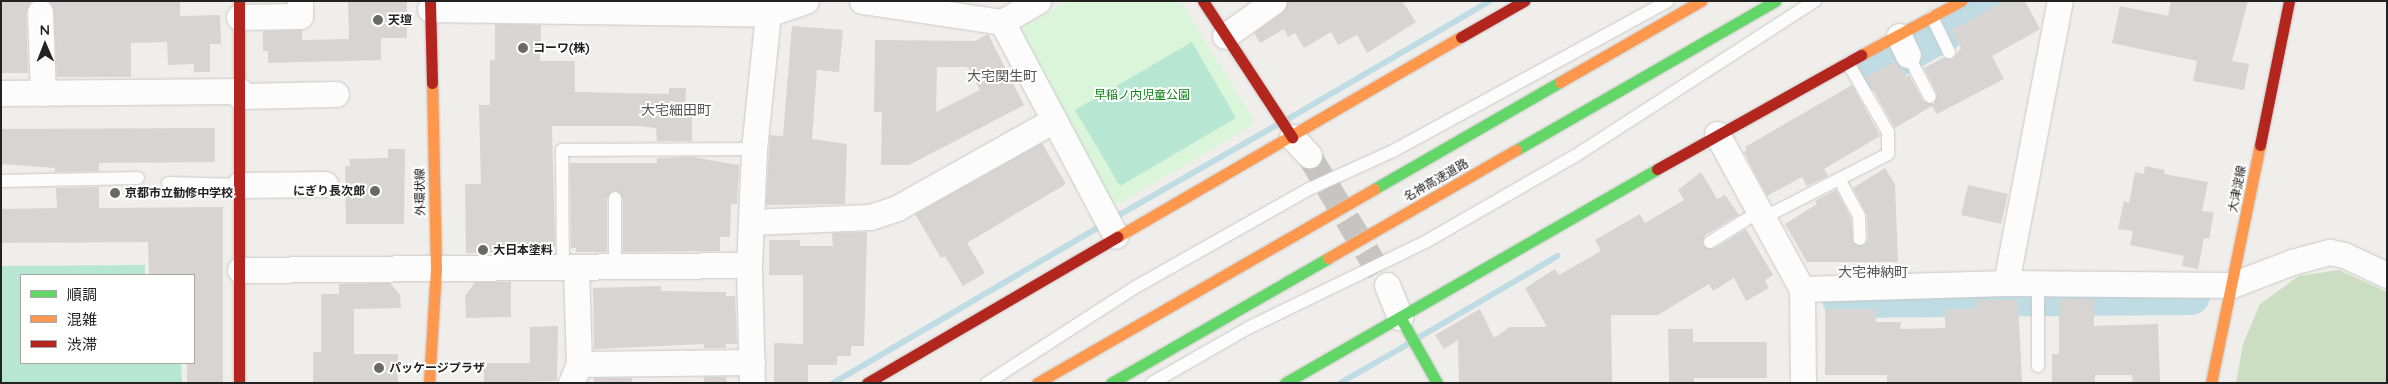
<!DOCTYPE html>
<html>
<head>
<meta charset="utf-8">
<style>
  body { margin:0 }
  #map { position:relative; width:2388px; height:384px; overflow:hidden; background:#f0eeeb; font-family:Quicksand,"Noto Sans JP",sans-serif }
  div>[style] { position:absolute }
  .forest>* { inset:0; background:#cbdec1 }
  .park>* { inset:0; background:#daf5da }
  .pitch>* { inset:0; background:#b7e6d2 }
  .stream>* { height:6px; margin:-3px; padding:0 3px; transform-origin:3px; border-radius:3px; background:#bfdbe3 }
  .river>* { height:38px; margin:-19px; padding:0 19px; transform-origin:19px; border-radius:19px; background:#bfdbe3 }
  .building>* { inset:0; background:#d7d4d2 }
  .street-tunnel>* { height:25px; margin-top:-12.5px; transform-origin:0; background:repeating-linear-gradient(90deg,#c7c5c3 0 25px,transparent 0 37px) }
  .roads { filter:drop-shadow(0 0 1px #c9c8c7) drop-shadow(0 0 1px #c9c8c7) }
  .lane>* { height:12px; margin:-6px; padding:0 6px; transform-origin:6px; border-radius:6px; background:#fdfcfc }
  .street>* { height:25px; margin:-12.5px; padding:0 12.5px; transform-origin:12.5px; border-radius:12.5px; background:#fdfcfc }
  .fast>* { height:11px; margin:-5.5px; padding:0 5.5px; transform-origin:5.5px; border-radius:5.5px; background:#63d668 }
  .slow>* { height:11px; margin:-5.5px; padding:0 5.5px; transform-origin:5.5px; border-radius:5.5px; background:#ff974d }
  .jam>* { height:11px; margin:-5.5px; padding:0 5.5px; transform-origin:5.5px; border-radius:5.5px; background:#b3261e }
  .dots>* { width:14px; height:14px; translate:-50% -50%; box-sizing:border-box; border:2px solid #fff; border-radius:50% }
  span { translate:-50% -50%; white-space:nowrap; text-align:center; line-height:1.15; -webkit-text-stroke:4px #fff; paint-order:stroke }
  .poi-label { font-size:12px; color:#222; font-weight:700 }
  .left { translate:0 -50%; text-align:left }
  .right { translate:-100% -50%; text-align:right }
  .park-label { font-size:12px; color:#0c8416 }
  .street-label { font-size:12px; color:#222 }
  .neighbourhood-label { font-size:14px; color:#555 }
  .frame { position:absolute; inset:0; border:2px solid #222; pointer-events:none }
  .legend { position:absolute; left:20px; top:274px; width:175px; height:90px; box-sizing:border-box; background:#fff; border:1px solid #a7a7a7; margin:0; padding:6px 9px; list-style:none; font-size:15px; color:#222 }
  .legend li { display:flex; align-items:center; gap:10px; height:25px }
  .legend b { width:25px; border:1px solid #a7a7a7 }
  .north { position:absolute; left:20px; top:20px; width:50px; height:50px; -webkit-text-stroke:4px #fff; paint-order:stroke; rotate:359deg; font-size:14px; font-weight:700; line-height:20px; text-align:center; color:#222 }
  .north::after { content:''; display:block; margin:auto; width:18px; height:22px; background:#222; clip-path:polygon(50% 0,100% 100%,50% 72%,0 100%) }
</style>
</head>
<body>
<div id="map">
  <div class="forest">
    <div style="clip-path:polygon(2339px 270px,2387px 292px,2387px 383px,2236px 383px,2243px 344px,2260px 304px,2299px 276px)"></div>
  </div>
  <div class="park">
    <div style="clip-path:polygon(1068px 1px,1180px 1px,1253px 118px,1250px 127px,1118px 204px,1107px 201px,1019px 29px)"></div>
  </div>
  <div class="pitch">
    <div style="clip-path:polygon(1192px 42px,1236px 118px,1120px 186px,1075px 110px)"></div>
    <div style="clip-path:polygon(145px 265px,145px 275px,21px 275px,21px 363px,181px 363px,182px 383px,1px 383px,1px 266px)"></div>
  </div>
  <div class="stream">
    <div style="left:1288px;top:119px;width:234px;rotate:-30.3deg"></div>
    <div style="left:1112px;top:219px;width:190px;rotate:-29.7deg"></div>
    <div style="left:1418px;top:338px;width:162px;rotate:-30.4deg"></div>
    <div style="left:833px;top:383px;width:314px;rotate:-30.4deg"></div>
    <div style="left:1340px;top:383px;width:78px;rotate:-29.8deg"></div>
  </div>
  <div class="river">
    <div style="left:1875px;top:71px;width:143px;rotate:-29.2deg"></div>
    <div style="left:1841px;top:299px;width:350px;rotate:-0.5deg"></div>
  </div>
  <div class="building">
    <div style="clip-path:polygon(1px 1px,31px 1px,26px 13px,28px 73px,1px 73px)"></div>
    <div style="clip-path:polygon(49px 1px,180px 1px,180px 16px,220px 15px,221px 44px,210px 44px,210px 72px,194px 72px,194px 64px,168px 65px,167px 42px,131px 43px,131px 77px,57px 77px,54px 11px)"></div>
    <div style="clip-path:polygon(348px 1px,407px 1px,407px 38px,381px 38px,381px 60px,268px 63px,268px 51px,263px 51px,263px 31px,302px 30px,302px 40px,349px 39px)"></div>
    <div style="clip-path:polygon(1288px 1px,1402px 1px,1416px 22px,1367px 53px,1357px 35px,1338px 45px,1331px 32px,1304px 48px,1295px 33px,1288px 37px,1284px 29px,1260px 43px,1254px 33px,1283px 12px)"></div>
    <div style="clip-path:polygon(2004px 1px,2025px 1px,2040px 29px,1992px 56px,2004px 79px,1937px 114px,1932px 106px,1895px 128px,1866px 77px,1895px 61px,1906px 77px,1909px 75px,1923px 101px,1934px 104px,1937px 94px,1924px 68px,1943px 58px,1953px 59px,1961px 48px,1952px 30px)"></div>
    <div style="clip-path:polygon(2171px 1px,2248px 1px,2232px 61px,2249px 64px,2244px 90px,2193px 81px,2197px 61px,2112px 43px,2120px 6px,2168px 16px)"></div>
    <div style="clip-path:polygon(495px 24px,541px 25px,540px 61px,575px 61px,575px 92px,669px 94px,669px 88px,686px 88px,685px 110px,692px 110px,692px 141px,657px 141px,656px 128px,638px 126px,552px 126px,555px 247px,530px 247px,530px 252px,466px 253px,465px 184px,481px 184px,479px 105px,490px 105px,490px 60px,495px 60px)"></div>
    <div style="clip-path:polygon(792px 26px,843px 30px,839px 72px,817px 70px,812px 139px,847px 144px,845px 204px,766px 205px,770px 135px,783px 136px)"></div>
    <div style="clip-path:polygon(evenodd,988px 34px,1024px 105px,909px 165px,881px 165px,882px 112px,874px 112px,875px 40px,975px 41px,988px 34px,937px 67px,968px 67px,980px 90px,936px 112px,937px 67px)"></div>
    <div style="clip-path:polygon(1852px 85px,1880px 136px,1824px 169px,1828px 176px,1807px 186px,1802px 177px,1767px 196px,1744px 152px,1747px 150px,1745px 147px)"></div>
    <div style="clip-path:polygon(215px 128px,215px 162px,99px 163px,99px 171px,55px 172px,55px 168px,1px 164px,1px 129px)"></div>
    <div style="clip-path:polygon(1042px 143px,1066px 184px,967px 243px,985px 273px,963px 286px,945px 256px,941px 258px,915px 214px)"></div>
    <div style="clip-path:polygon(388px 149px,405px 149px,404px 224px,346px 224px,345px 166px,350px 166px,349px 159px,388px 158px)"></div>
    <div style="clip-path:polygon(692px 157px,739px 165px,737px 204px,731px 204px,730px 237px,720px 237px,720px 251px,623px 252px,623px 198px,615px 190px,607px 198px,607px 252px,576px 252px,576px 248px,571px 248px,570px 163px,657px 163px,657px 158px)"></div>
    <div style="clip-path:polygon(2145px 166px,2165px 170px,2164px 174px,2208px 182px,2202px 211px,2214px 212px,2209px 239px,2204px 238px,2198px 269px,2182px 266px,2184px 256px,2130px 245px,2133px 231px,2118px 229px,2124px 201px,2129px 203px,2135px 172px,2144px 174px)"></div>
    <div style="clip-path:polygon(1885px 168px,1895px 184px,1898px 262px,1807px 262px,1785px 224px,1817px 204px,1815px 201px,1836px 190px,1851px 218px,1853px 243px,1864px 246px,1868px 239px,1867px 215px,1853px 188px)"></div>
    <div style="clip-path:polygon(1701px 172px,1717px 199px,1725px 195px,1739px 215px,1705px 235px,1703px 246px,1714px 249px,1746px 229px,1773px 275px,1765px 280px,1769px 288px,1746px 301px,1734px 278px,1713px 291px,1709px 284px,1658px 315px,1611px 315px,1612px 383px,1459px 383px,1458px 340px,1444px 349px,1435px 335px,1480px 309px,1494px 338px,1510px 327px,1547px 327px,1525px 288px,1555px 269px,1559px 275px,1601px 251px,1595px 240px,1640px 214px,1645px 223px,1684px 200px,1678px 190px)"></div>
    <div style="clip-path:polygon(1968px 185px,2008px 194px,2001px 224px,1961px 215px)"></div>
    <div style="clip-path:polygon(99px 187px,99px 208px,223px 207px,223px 383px,187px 383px,187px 363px,194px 363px,194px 275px,149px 275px,148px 242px,1px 243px,1px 209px,57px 208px,56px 188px)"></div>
    <div style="clip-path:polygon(867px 232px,864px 346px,851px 346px,851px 356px,837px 356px,837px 365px,808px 365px,808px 383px,774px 383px,774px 343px,803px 344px,803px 275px,769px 275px,769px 240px,800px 240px,800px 246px,833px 246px,832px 233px)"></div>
    <div style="clip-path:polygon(475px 282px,511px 282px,511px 317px,466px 318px,465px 296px)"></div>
    <div style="clip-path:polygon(390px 283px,400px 295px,401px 308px,354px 309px,354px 354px,398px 354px,398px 383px,313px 383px,313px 352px,321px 352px,321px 294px,339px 294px,339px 284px)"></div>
    <div style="clip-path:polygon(661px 286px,661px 291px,726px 292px,726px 296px,735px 296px,737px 344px,726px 344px,726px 348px,704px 348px,704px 344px,594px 349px,593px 288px)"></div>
    <div style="clip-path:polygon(2094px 299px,2094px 326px,2158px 324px,2160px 383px,2133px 383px,2132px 375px,2095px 375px,2095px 382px,2052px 383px,2052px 354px,2059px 354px,2059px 300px)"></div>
    <div style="clip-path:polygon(1978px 300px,2018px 300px,2022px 383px,1887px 383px,1887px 375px,1825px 375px,1825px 309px,1876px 309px,1876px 322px,1901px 322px,1900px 329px,1945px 328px,1945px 309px,1978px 309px)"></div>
    <div style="clip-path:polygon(558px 326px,557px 381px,484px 383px,484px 363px,530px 363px,530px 327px)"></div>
    <div style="clip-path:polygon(1668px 329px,1693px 329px,1693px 342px,1767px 342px,1767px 378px,1694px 378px,1694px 383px,1669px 383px)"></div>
    <div style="clip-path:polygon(704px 377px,726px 377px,727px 383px,704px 383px)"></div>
    <div style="clip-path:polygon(594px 378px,632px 378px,632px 383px,594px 383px)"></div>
  </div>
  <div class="street-tunnel">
    <div style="left:1309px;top:155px;width:152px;rotate:59deg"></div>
  </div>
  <div class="roads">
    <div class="lane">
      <div style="left:1932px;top:17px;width:39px;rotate:64deg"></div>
      <div style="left:1908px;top:55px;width:47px;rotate:62.4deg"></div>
      <div style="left:1839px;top:179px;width:42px;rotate:61.6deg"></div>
      <div style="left:1859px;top:216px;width:23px;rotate:88deg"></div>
      <div style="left:1px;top:181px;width:137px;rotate:-1.3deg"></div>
      <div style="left:168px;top:183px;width:71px;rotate:1.6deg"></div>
      <div style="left:615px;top:198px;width:70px;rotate:90deg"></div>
      <div style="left:1763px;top:218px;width:140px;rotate:-27.1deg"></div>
      <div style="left:1888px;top:154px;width:22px;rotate:-90deg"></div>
      <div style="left:1888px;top:132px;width:80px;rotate:-120.1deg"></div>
      <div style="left:1710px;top:242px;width:59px;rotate:-31.8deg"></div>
      <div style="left:563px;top:267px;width:117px;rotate:-90.5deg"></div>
      <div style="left:562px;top:150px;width:192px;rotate:-0.3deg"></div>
      <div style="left:2038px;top:284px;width:82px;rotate:90deg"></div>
      <div style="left:987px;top:383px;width:175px;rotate:-32.9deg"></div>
      <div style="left:1134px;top:288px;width:201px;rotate:-29.5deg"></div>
      <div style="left:1309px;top:189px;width:92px;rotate:-24.3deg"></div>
      <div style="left:1393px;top:151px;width:313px;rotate:-28.6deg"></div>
      <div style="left:1152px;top:383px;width:111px;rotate:-29.8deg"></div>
      <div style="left:1248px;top:328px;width:199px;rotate:-25.9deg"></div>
      <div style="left:1427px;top:241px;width:171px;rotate:-29.9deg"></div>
      <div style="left:1575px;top:156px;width:286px;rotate:-32.9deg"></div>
    </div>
    <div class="street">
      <div style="left:862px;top:1px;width:142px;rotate:8.5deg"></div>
      <div style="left:1002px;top:22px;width:42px;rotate:-30.3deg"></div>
      <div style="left:430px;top:9px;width:338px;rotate:0.8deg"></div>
      <div style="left:768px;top:14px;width:40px;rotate:-18.9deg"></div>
      <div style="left:40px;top:12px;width:81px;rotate:87.9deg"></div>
      <div style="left:239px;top:17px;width:61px;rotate:-0.9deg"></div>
      <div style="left:300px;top:16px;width:15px;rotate:-90deg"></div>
      <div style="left:1002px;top:22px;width:242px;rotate:62deg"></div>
      <div style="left:1225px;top:36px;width:60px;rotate:-35.5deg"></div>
      <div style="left:1899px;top:36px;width:21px;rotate:65deg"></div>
      <div style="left:1px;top:93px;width:239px;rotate:-0.5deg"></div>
      <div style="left:240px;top:96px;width:96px;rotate:-1.2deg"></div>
      <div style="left:1717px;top:134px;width:177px;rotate:61.3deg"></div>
      <div style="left:1802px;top:289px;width:94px;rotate:89.4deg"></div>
      <div style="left:1292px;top:137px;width:25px;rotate:47deg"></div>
      <div style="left:239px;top:185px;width:86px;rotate:-0.7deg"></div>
      <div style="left:751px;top:222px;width:119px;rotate:-2.4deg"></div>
      <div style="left:870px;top:217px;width:28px;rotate:-18deg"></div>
      <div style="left:897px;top:208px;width:180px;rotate:-29.3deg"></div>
      <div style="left:240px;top:270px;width:509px;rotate:-0.56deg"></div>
      <div style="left:2006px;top:283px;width:287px;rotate:-79.2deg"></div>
      <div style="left:1387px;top:285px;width:35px;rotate:68deg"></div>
      <div style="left:1802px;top:289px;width:204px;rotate:-1.7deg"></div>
      <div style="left:2006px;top:283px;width:226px;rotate:0.5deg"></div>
      <div style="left:2232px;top:285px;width:64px;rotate:-21deg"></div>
      <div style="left:2292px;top:262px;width:39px;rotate:-15deg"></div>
      <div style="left:2330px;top:252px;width:14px;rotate:12deg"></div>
      <div style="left:2344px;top:255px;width:47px;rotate:24.9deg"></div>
      <div style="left:579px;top:364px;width:173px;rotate:-0.7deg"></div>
      <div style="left:571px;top:383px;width:21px;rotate:-67deg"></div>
      <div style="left:579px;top:364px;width:96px;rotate:-91.8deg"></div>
      <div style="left:752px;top:383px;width:118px;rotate:-91.5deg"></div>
      <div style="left:749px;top:265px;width:116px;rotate:-87.5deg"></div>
      <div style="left:754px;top:149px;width:136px;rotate:-84.1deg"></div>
    </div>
    <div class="fast">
      <div style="left:1516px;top:150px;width:299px;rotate:-29.9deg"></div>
      <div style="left:1374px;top:189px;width:215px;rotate:-29.9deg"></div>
      <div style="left:1400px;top:317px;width:76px;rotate:60.7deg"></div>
      <div style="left:1111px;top:383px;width:250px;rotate:-29.9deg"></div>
      <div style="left:1285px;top:383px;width:429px;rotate:-29.9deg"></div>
    </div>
    <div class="slow">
      <div style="left:1861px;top:55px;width:114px;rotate:-28.4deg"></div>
      <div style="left:1560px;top:82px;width:163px;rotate:-29.9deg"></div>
      <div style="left:1117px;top:237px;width:398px;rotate:-30.2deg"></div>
      <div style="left:1328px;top:258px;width:217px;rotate:-29.9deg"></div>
      <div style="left:429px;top:383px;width:113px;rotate:-86.5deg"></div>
      <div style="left:436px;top:270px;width:187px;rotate:-91.2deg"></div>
      <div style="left:1037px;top:383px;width:389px;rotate:-29.9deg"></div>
      <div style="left:2211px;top:383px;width:243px;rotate:-78.4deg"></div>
    </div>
    <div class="jam">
      <div style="left:239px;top:1px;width:382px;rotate:90deg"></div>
      <div style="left:430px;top:1px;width:82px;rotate:88.6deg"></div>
      <div style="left:1203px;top:1px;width:163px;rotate:56.8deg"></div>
      <div style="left:1461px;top:37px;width:73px;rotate:-29.7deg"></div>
      <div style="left:2260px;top:145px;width:147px;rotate:-78.6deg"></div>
      <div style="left:1657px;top:169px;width:234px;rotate:-29.2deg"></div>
      <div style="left:867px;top:383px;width:290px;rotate:-30.3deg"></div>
    </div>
  </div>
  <div class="dots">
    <div style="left:378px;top:20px;background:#6a6968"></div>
    <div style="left:523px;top:48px;background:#6a6968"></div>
    <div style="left:375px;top:191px;background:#6a6968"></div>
    <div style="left:115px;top:193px;background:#6a6968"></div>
    <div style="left:483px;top:250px;background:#6a6968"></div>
    <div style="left:379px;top:368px;background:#6a6968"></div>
  </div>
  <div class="poi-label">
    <span class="left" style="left:388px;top:20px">天壇</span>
    <span class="left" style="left:533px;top:48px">コーワ(株)</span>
    <span class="right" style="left:365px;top:191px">にぎり長次郎</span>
    <span class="left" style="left:125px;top:193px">京都市立勧修中学校</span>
    <span class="left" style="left:493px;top:250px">大日本塗料</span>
    <span class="left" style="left:389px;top:368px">パッケージプラザ</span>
  </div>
  <div class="park-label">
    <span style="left:1142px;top:95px">早稲ノ内児童公園</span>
  </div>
  <div class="street-label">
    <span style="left:1436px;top:180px;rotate:-30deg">名神高速道路</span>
    <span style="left:2237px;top:189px;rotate:-79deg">大津淀線</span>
    <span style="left:420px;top:192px;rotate:-91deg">外環状線</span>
  </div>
  <div class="neighbourhood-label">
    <span style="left:1002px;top:76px">大宅関生町</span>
    <span style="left:676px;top:110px">大宅細田町</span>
    <span style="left:1873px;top:272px">大宅神納町</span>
  </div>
  <div class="frame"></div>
  <ul class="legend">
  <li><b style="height:6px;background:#63d668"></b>順調</li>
  <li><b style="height:6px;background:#ff974d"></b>混雑</li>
  <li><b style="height:6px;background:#b3261e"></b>渋滞</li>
  </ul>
  <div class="north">N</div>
</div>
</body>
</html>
